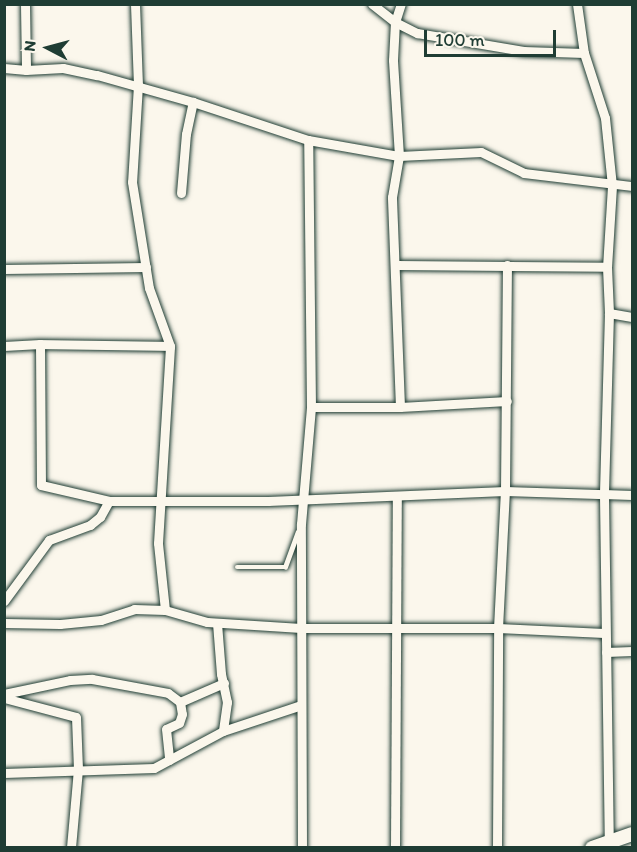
<!DOCTYPE html>
<html>
<head>
<meta charset="utf-8">
<style>
  body { margin:0 }
  #map { position:relative; width:637px; height:852px; overflow:hidden; background:#fbf7ec; font-family:Itim,sans-serif }
  div>[style] { position:absolute }
  .roads { filter:drop-shadow(0 0 2px #1f3d34) drop-shadow(0 0 2px #1f3d34) }
  .lane>* { height:4.5px; margin:-2.25px; padding:0 2.25px; transform-origin:2.25px; border-radius:2.25px; background:#fbf7ec }
  .street>* { height:9px; margin:-4.5px; padding:0 4.5px; transform-origin:4.5px; border-radius:4.5px; background:#fbf7ec }
  .secondary>* { height:14px; margin:-7px; padding:0 7px; transform-origin:7px; border-radius:7px; background:#fbf7ec }
  span { translate:-50% -50%; white-space:nowrap; text-align:center; line-height:1.15; -webkit-text-stroke:5px #fbf7ec; paint-order:stroke }
  .frame { position:absolute; inset:0; border:6px solid #1f3d34; pointer-events:none }
  .north { position:absolute; left:18px; top:18px; width:60px; height:60px; -webkit-text-stroke:4px #fbf7ec; paint-order:stroke; rotate:276deg; font-size:16px; font-weight:700; line-height:24px; text-align:center; color:#1f3d34 }
  .north::after { content:''; display:block; margin:auto; width:21px; height:27px; background:#1f3d34; clip-path:polygon(50% 0,100% 100%,50% 72%,0 100%) }
  .scale { position:absolute; left:424px; top:30px; width:132px; height:27px; box-sizing:border-box; border:3px solid #1f3d34; border-top:0; padding-left:8px; font-size:18px; line-height:21px; white-space:nowrap; color:#1f3d34; -webkit-text-stroke:4px #fbf7ec; paint-order:stroke }
</style>
</head>
<body>
<div id="map">
  <div class="roads">
    <div class="lane">
      <div style="left:237px;top:567px;width:48px"></div>
      <div style="left:285px;top:567px;width:37px;rotate:-70deg"></div>
    </div>
    <div class="street">
      <div style="left:25px;top:4px;width:66px;rotate:89.1deg"></div>
      <div style="left:26px;top:70px;width:37px;rotate:-3deg"></div>
      <div style="left:63px;top:68px;width:35px;rotate:12deg"></div>
      <div style="left:97px;top:75px;width:100px;rotate:15.7deg"></div>
      <div style="left:193px;top:102px;width:121px;rotate:18.3deg"></div>
      <div style="left:308px;top:140px;width:92px;rotate:10deg"></div>
      <div style="left:399px;top:156px;width:82px;rotate:-2.8deg"></div>
      <div style="left:481px;top:152px;width:48px;rotate:26deg"></div>
      <div style="left:524px;top:173px;width:109px;rotate:6.9deg"></div>
      <div style="left:135px;top:4px;width:81px;rotate:87.9deg"></div>
      <div style="left:138px;top:85px;width:97px;rotate:93.5deg"></div>
      <div style="left:132px;top:182px;width:107px;rotate:80.9deg"></div>
      <div style="left:149px;top:288px;width:62px;rotate:70.1deg"></div>
      <div style="left:170px;top:346px;width:130px;rotate:-179.1deg"></div>
      <div style="left:40px;top:344px;width:141px;rotate:89.6deg"></div>
      <div style="left:41px;top:485px;width:70px;rotate:13.2deg"></div>
      <div style="left:109px;top:501px;width:159px"></div>
      <div style="left:268px;top:501px;width:237px;rotate:-2.4deg"></div>
      <div style="left:505px;top:491px;width:127px;rotate:1.8deg"></div>
      <div style="left:372px;top:4px;width:29px;rotate:38deg"></div>
      <div style="left:395px;top:22px;width:25px;rotate:27deg"></div>
      <div style="left:417px;top:33px;width:108px;rotate:9.6deg"></div>
      <div style="left:523px;top:51px;width:61px;rotate:1.9deg"></div>
      <div style="left:577px;top:4px;width:49px;rotate:81.9deg"></div>
      <div style="left:584px;top:53px;width:68px;rotate:72.1deg"></div>
      <div style="left:605px;top:118px;width:68px;rotate:84.1deg"></div>
      <div style="left:612px;top:186px;width:81px;rotate:93.5deg"></div>
      <div style="left:607px;top:267px;width:46px;rotate:87.5deg"></div>
      <div style="left:609px;top:313px;width:183px;rotate:91.6deg"></div>
      <div style="left:604px;top:496px;width:350px;rotate:89.2deg"></div>
      <div style="left:4px;top:68px;width:22px;rotate:5deg"></div>
      <div style="left:181px;top:193px;width:59px;rotate:-85.2deg"></div>
      <div style="left:186px;top:134px;width:33px;rotate:-78deg"></div>
      <div style="left:396px;top:265px;width:211px;rotate:0.5deg"></div>
      <div style="left:4px;top:269px;width:142px;rotate:-0.8deg"></div>
      <div style="left:609px;top:313px;width:23px;rotate:10deg"></div>
      <div style="left:4px;top:346px;width:36px;rotate:-3deg"></div>
      <div style="left:311px;top:407px;width:89px"></div>
      <div style="left:400px;top:407px;width:107px;rotate:-3.2deg"></div>
      <div style="left:400px;top:407px;width:210px;rotate:-92.2deg"></div>
      <div style="left:392px;top:197px;width:42px;rotate:-80.3deg"></div>
      <div style="left:399px;top:156px;width:96px;rotate:-93.6deg"></div>
      <div style="left:393px;top:60px;width:38px;rotate:-87deg"></div>
      <div style="left:395px;top:22px;width:19px;rotate:-72deg"></div>
      <div style="left:4px;top:601px;width:76px;rotate:-53.6deg"></div>
      <div style="left:49px;top:540px;width:44px;rotate:-20.1deg"></div>
      <div style="left:90px;top:525px;width:13px;rotate:-39deg"></div>
      <div style="left:100px;top:517px;width:18px;rotate:-61deg"></div>
      <div style="left:165px;top:610px;width:67px;rotate:-96deg"></div>
      <div style="left:158px;top:543px;width:197px;rotate:-86.5deg"></div>
      <div style="left:4px;top:623px;width:56px;rotate:1deg"></div>
      <div style="left:60px;top:624px;width:41px;rotate:-5.6deg"></div>
      <div style="left:101px;top:620px;width:35px;rotate:-18deg"></div>
      <div style="left:134px;top:609px;width:31px;rotate:2deg"></div>
      <div style="left:165px;top:610px;width:44px;rotate:15.9deg"></div>
      <div style="left:207px;top:622px;width:94px;rotate:3.7deg"></div>
      <div style="left:301px;top:628px;width:197px"></div>
      <div style="left:498px;top:628px;width:106px;rotate:2.7deg"></div>
      <div style="left:217px;top:623px;width:51px;rotate:85.5deg"></div>
      <div style="left:221px;top:674px;width:29px;rotate:78deg"></div>
      <div style="left:227px;top:702px;width:29px;rotate:98deg"></div>
      <div style="left:606px;top:652px;width:26px;rotate:-2deg"></div>
      <div style="left:4px;top:694px;width:67px;rotate:-12deg"></div>
      <div style="left:70px;top:680px;width:22px;rotate:-3deg"></div>
      <div style="left:92px;top:679px;width:77px;rotate:10.4deg"></div>
      <div style="left:168px;top:693px;width:15px;rotate:37deg"></div>
      <div style="left:180px;top:702px;width:12px;rotate:81deg"></div>
      <div style="left:182px;top:714px;width:9px;rotate:108deg"></div>
      <div style="left:179px;top:723px;width:14px;rotate:155deg"></div>
      <div style="left:166px;top:729px;width:31px;rotate:84deg"></div>
      <div style="left:4px;top:698px;width:74px;rotate:14.8deg"></div>
      <div style="left:76px;top:717px;width:52px;rotate:87.8deg"></div>
      <div style="left:78px;top:769px;width:79px;rotate:95.1deg"></div>
      <div style="left:180px;top:702px;width:48px;rotate:-23.4deg"></div>
      <div style="left:4px;top:773px;width:150px;rotate:-1.9deg"></div>
      <div style="left:154px;top:768px;width:78px;rotate:-28.2deg"></div>
      <div style="left:223px;top:731px;width:82px;rotate:-18.4deg"></div>
      <div style="left:302px;top:848px;width:324px;rotate:-90.2deg"></div>
      <div style="left:301px;top:524px;width:117px;rotate:-85.1deg"></div>
      <div style="left:311px;top:407px;width:267px;rotate:-90.6deg"></div>
      <div style="left:395px;top:848px;width:352px;rotate:-89.7deg"></div>
      <div style="left:497px;top:848px;width:220px;rotate:-89.7deg"></div>
      <div style="left:498px;top:628px;width:137px;rotate:-87.1deg"></div>
      <div style="left:505px;top:491px;width:226px;rotate:-89.5deg"></div>
    </div>
    <div class="secondary">
      <div style="left:592px;top:848px;width:42px;rotate:-19.3deg"></div>
    </div>
  </div>
  <div class="frame"></div>
  <div class="north">N</div>
  <div class="scale">100 m</div>
</div>
</body>
</html>
